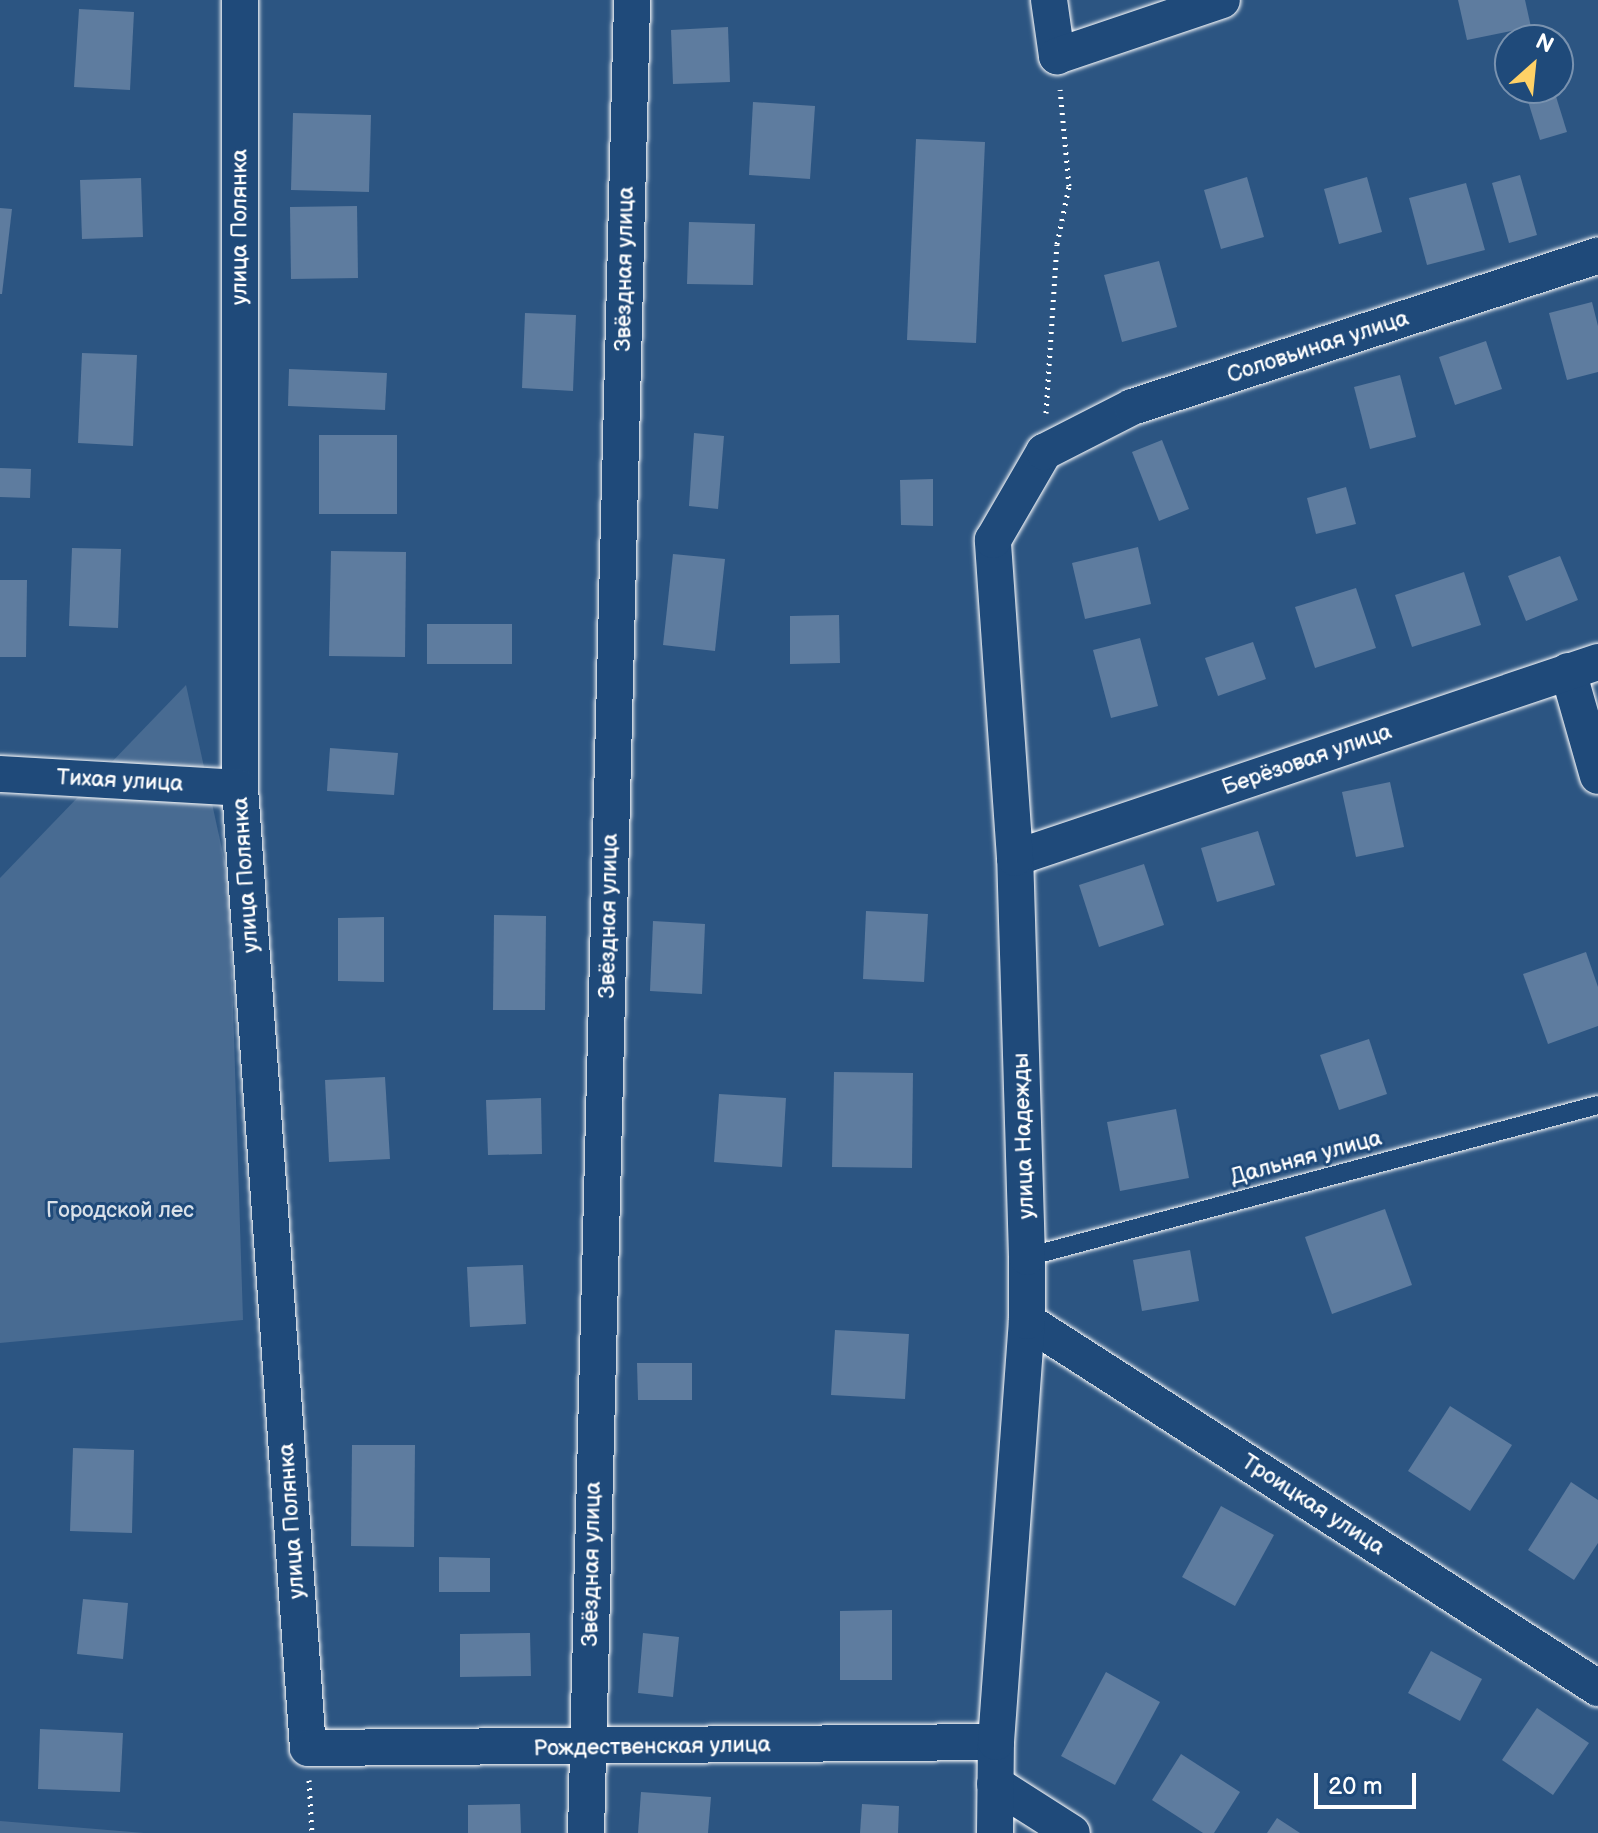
<!DOCTYPE html>
<html>
<head>
<meta charset="utf-8">
<style>
  body { margin:0 }
  #map { position:relative; width:1598px; height:1833px; overflow:hidden; background:#2c5582; font-family:"Balsamiq Sans",sans-serif }
  div>[style] { position:absolute }
  .green>* { inset:0; background:#486b92 }
  .building>* { inset:0; background:#5e7c9f }
  .path>* { height:5px; margin-top:-2.5px; transform-origin:0; background:repeating-linear-gradient(90deg,#fff 0 2px,transparent 0 8px) }
  .roads { filter:drop-shadow(0 0 2px #fff) drop-shadow(0 0 2px #fff) }
  .service>* { height:18px; margin:-9px; padding:0 9px; transform-origin:9px; border-radius:9px; background:#1f4a7a }
  .minor>* { height:36px; margin:-18px; padding:0 18px; transform-origin:18px; border-radius:18px; background:#1f4a7a }
  span { translate:-50% -50%; white-space:nowrap; text-align:center; line-height:1.15; -webkit-text-stroke:6px #1f4a7a; paint-order:stroke }
  .street-label { font-size:22px; color:#fff }
  .park-label { font-size:22px; color:#dae1e9 }
  .north { position:absolute; left:1494px; top:24px; width:80px; height:80px; box-sizing:border-box; background:#1f4a7a; border:2px solid #7992af; border-radius:50%; rotate:27deg; font-size:22px; font-weight:700; line-height:32px; text-align:center; color:#fff }
  .north::after { content:''; display:block; margin:auto; width:28px; height:36px; background:#ffd166; clip-path:polygon(50% 0,100% 100%,50% 72%,0 100%) }
  .scale { position:absolute; left:1314px; top:1773px; width:102px; height:36px; box-sizing:border-box; border:4px solid #fff; border-top:0; padding-left:10px; font-size:24px; line-height:28px; white-space:nowrap; color:#fff; -webkit-text-stroke:6px #1f4a7a; paint-order:stroke }
</style>
</head>
<body>
<div id="map">
  <div class="green">
    <div style="clip-path:polygon(186px 685px,229px 881px,243px 1320px,0 1343px,0 878px)"></div>
    <div style="clip-path:polygon(0 1821px,144px 1833px,0 1833px)"></div>
  </div>
  <div class="building">
    <div style="clip-path:polygon(1458px 0,1525px 0,1531px 27px,1467px 40px)"></div>
    <div style="clip-path:polygon(79px 9px,134px 12px,130px 90px,74px 87px)"></div>
    <div style="clip-path:polygon(728px 27px,730px 82px,673px 84px,671px 30px)"></div>
    <div style="clip-path:polygon(1554px 90px,1567px 132px,1540px 140px,1527px 98px)"></div>
    <div style="clip-path:polygon(753px 102px,815px 106px,810px 179px,749px 175px)"></div>
    <div style="clip-path:polygon(293px 113px,371px 115px,369px 192px,291px 190px)"></div>
    <div style="clip-path:polygon(916px 139px,985px 142px,976px 343px,907px 340px)"></div>
    <div style="clip-path:polygon(1520px 175px,1537px 235px,1509px 243px,1492px 183px)"></div>
    <div style="clip-path:polygon(1247px 177px,1264px 237px,1221px 249px,1204px 190px)"></div>
    <div style="clip-path:polygon(1367px 177px,1382px 232px,1339px 244px,1324px 189px)"></div>
    <div style="clip-path:polygon(141px 178px,143px 237px,82px 239px,80px 180px)"></div>
    <div style="clip-path:polygon(1466px 183px,1485px 250px,1427px 265px,1409px 198px)"></div>
    <div style="clip-path:polygon(357px 206px,358px 278px,291px 279px,290px 207px)"></div>
    <div style="clip-path:polygon(0 208px,12px 209px,2px 294px,0 294px)"></div>
    <div style="clip-path:polygon(689px 222px,755px 224px,753px 285px,687px 284px)"></div>
    <div style="clip-path:polygon(1159px 261px,1177px 327px,1122px 342px,1104px 275px)"></div>
    <div style="clip-path:polygon(1592px 302px,1598px 326px,1598px 372px,1567px 380px,1549px 313px)"></div>
    <div style="clip-path:polygon(525px 313px,576px 315px,573px 391px,522px 388px)"></div>
    <div style="clip-path:polygon(1486px 341px,1502px 389px,1455px 405px,1439px 357px)"></div>
    <div style="clip-path:polygon(82px 353px,137px 355px,133px 446px,78px 443px)"></div>
    <div style="clip-path:polygon(289px 369px,387px 373px,385px 410px,288px 406px)"></div>
    <div style="clip-path:polygon(1400px 375px,1416px 437px,1370px 449px,1354px 387px)"></div>
    <div style="clip-path:polygon(694px 433px,724px 436px,718px 509px,689px 506px)"></div>
    <div style="clip-path:polygon(319px 435px,397px 435px,397px 514px,319px 514px)"></div>
    <div style="clip-path:polygon(1162px 440px,1189px 509px,1159px 521px,1132px 452px)"></div>
    <div style="clip-path:polygon(0 468px,31px 469px,30px 498px,0 497px)"></div>
    <div style="clip-path:polygon(933px 479px,933px 526px,901px 525px,900px 480px)"></div>
    <div style="clip-path:polygon(1346px 487px,1356px 524px,1316px 534px,1307px 498px)"></div>
    <div style="clip-path:polygon(1138px 547px,1151px 604px,1085px 619px,1072px 563px)"></div>
    <div style="clip-path:polygon(72px 548px,121px 549px,118px 628px,69px 626px)"></div>
    <div style="clip-path:polygon(331px 551px,406px 552px,405px 657px,329px 656px)"></div>
    <div style="clip-path:polygon(673px 554px,725px 559px,715px 651px,663px 645px)"></div>
    <div style="clip-path:polygon(1560px 556px,1578px 600px,1526px 621px,1508px 576px)"></div>
    <div style="clip-path:polygon(1464px 572px,1481px 625px,1412px 647px,1395px 595px)"></div>
    <div style="clip-path:polygon(0 580px,27px 580px,26px 657px,0 657px)"></div>
    <div style="clip-path:polygon(1356px 588px,1376px 648px,1315px 668px,1295px 607px)"></div>
    <div style="clip-path:polygon(839px 615px,840px 663px,790px 664px,790px 616px)"></div>
    <div style="clip-path:polygon(427px 624px,512px 624px,512px 664px,427px 664px)"></div>
    <div style="clip-path:polygon(1140px 638px,1158px 706px,1111px 718px,1093px 650px)"></div>
    <div style="clip-path:polygon(1253px 642px,1266px 679px,1218px 696px,1205px 658px)"></div>
    <div style="clip-path:polygon(330px 748px,398px 753px,394px 795px,327px 791px)"></div>
    <div style="clip-path:polygon(1390px 782px,1404px 847px,1356px 857px,1342px 792px)"></div>
    <div style="clip-path:polygon(1258px 831px,1275px 885px,1217px 902px,1201px 848px)"></div>
    <div style="clip-path:polygon(1144px 864px,1164px 925px,1099px 947px,1079px 885px)"></div>
    <div style="clip-path:polygon(866px 911px,928px 914px,924px 982px,863px 979px)"></div>
    <div style="clip-path:polygon(494px 915px,546px 916px,545px 1010px,493px 1010px)"></div>
    <div style="clip-path:polygon(384px 917px,384px 982px,338px 981px,338px 918px)"></div>
    <div style="clip-path:polygon(653px 921px,705px 924px,702px 994px,650px 991px)"></div>
    <div style="clip-path:polygon(1586px 952px,1598px 987px,1598px 1026px,1548px 1044px,1523px 974px)"></div>
    <div style="clip-path:polygon(1369px 1039px,1387px 1094px,1339px 1110px,1320px 1055px)"></div>
    <div style="clip-path:polygon(834px 1072px,913px 1073px,912px 1168px,832px 1167px)"></div>
    <div style="clip-path:polygon(385px 1077px,390px 1159px,329px 1162px,325px 1080px)"></div>
    <div style="clip-path:polygon(719px 1094px,786px 1098px,782px 1167px,714px 1162px)"></div>
    <div style="clip-path:polygon(541px 1098px,542px 1154px,488px 1155px,486px 1100px)"></div>
    <div style="clip-path:polygon(1176px 1109px,1189px 1178px,1120px 1191px,1107px 1122px)"></div>
    <div style="clip-path:polygon(1385px 1209px,1412px 1285px,1332px 1314px,1305px 1237px)"></div>
    <div style="clip-path:polygon(1190px 1250px,1199px 1301px,1142px 1311px,1133px 1260px)"></div>
    <div style="clip-path:polygon(523px 1265px,526px 1324px,470px 1327px,467px 1267px)"></div>
    <div style="clip-path:polygon(835px 1330px,909px 1334px,905px 1399px,831px 1395px)"></div>
    <div style="clip-path:polygon(637px 1363px,692px 1363px,692px 1400px,638px 1400px)"></div>
    <div style="clip-path:polygon(1450px 1406px,1512px 1445px,1470px 1511px,1408px 1471px)"></div>
    <div style="clip-path:polygon(352px 1445px,415px 1445px,414px 1547px,351px 1546px)"></div>
    <div style="clip-path:polygon(73px 1448px,134px 1450px,132px 1533px,70px 1531px)"></div>
    <div style="clip-path:polygon(1571px 1482px,1598px 1500px,1598px 1543px,1574px 1580px,1528px 1550px)"></div>
    <div style="clip-path:polygon(1221px 1506px,1274px 1535px,1235px 1606px,1182px 1577px)"></div>
    <div style="clip-path:polygon(439px 1557px,490px 1558px,490px 1592px,439px 1592px)"></div>
    <div style="clip-path:polygon(83px 1599px,128px 1603px,123px 1659px,77px 1654px)"></div>
    <div style="clip-path:polygon(892px 1610px,892px 1680px,840px 1680px,840px 1611px)"></div>
    <div style="clip-path:polygon(530px 1633px,531px 1676px,460px 1677px,460px 1634px)"></div>
    <div style="clip-path:polygon(643px 1633px,679px 1637px,673px 1697px,638px 1693px)"></div>
    <div style="clip-path:polygon(1431px 1651px,1482px 1679px,1460px 1721px,1408px 1693px)"></div>
    <div style="clip-path:polygon(1106px 1672px,1160px 1702px,1115px 1785px,1061px 1756px)"></div>
    <div style="clip-path:polygon(1537px 1708px,1589px 1743px,1553px 1795px,1502px 1760px)"></div>
    <div style="clip-path:polygon(40px 1729px,123px 1733px,120px 1792px,38px 1789px)"></div>
    <div style="clip-path:polygon(1181px 1754px,1240px 1792px,1214px 1833px,1203px 1833px,1152px 1800px)"></div>
    <div style="clip-path:polygon(641px 1792px,711px 1797px,708px 1833px,638px 1833px)"></div>
    <div style="clip-path:polygon(520px 1804px,521px 1833px,468px 1833px,468px 1805px)"></div>
    <div style="clip-path:polygon(862px 1804px,899px 1806px,898px 1833px,860px 1833px)"></div>
    <div style="clip-path:polygon(1277px 1818px,1300px 1833px,1267px 1833px)"></div>
  </div>
  <div class="path">
    <div style="left:1046px;top:413px;width:169px;rotate:-86.3deg"></div>
    <div style="left:1057px;top:244px;width:59px;rotate:-78.3deg"></div>
    <div style="left:1069px;top:186px;width:97px;rotate:-95.3deg"></div>
    <div style="left:309px;top:1780px;width:53px;rotate:86.8deg"></div>
  </div>
  <div class="roads">
    <div class="service">
      <div style="left:1027px;top:1257px;width:591px;rotate:-14.91deg"></div>
    </div>
    <div class="minor">
      <div style="left:240px;top:0;width:788px;rotate:90deg"></div>
      <div style="left:240px;top:788px;width:962px;rotate:85.95deg"></div>
      <div style="left:308px;top:1748px;width:688px;rotate:-0.5deg"></div>
      <div style="left:1049px;top:0;width:57px;rotate:81.9deg"></div>
      <div style="left:1057px;top:56px;width:174px;rotate:-18.7deg"></div>
      <div style="left:1568px;top:671px;width:109px;rotate:74.1deg"></div>
      <div style="left:0;top:774px;width:240px;rotate:3.3deg"></div>
      <div style="left:1015px;top:858px;width:615px;rotate:-18.58deg"></div>
      <div style="left:1027px;top:1321px;width:679px;rotate:32.73deg"></div>
      <div style="left:995px;top:1784px;width:91px;rotate:32.5deg"></div>
      <div style="left:586px;top:1833px;width:1834px;rotate:-88.56deg"></div>
      <div style="left:995px;top:1833px;width:91px;rotate:-89.4deg"></div>
      <div style="left:996px;top:1742px;width:422px;rotate:-85.8deg"></div>
      <div style="left:1027px;top:1321px;width:64px;rotate:-90deg"></div>
      <div style="left:1027px;top:1257px;width:399px;rotate:-91.7deg"></div>
      <div style="left:1015px;top:858px;width:319px;rotate:-94deg"></div>
      <div style="left:993px;top:540px;width:102px;rotate:-59.9deg"></div>
      <div style="left:1044px;top:452px;width:99px;rotate:-27.1deg"></div>
      <div style="left:1132px;top:407px;width:490px;rotate:-18deg"></div>
    </div>
  </div>
  <div class="street-label">
    <span style="left:240px;top:227px;rotate:-90deg">улица Полянка</span>
    <span style="left:625px;top:269px;rotate:-89deg">Звёздная улица</span>
    <span style="left:1318px;top:347px;rotate:-18deg">Соловьиная улица</span>
    <span style="left:1307px;top:760px;rotate:-19deg">Берёзовая улица</span>
    <span style="left:120px;top:781px;rotate:3deg">Тихая улица</span>
    <span style="left:246px;top:875px;rotate:-94deg">улица Полянка</span>
    <span style="left:609px;top:916px;rotate:-89deg">Звёздная улица</span>
    <span style="left:1024px;top:1136px;rotate:-92deg">улица Надежды</span>
    <span style="left:1306px;top:1158px;rotate:-15deg">Дальняя улица</span>
    <span style="left:1313px;top:1505px;rotate:33deg">Троицкая улица</span>
    <span style="left:292px;top:1521px;rotate:-94deg">улица Полянка</span>
    <span style="left:592px;top:1564px;rotate:-89deg">Звёздная улица</span>
    <span style="left:652px;top:1747px;rotate:-1deg">Рождественская улица</span>
  </div>
  <div class="park-label">
    <span style="left:120px;top:1211px">Городской лес</span>
  </div>
  <div class="north">N</div>
  <div class="scale">20 m</div>
</div>
</body>
</html>
